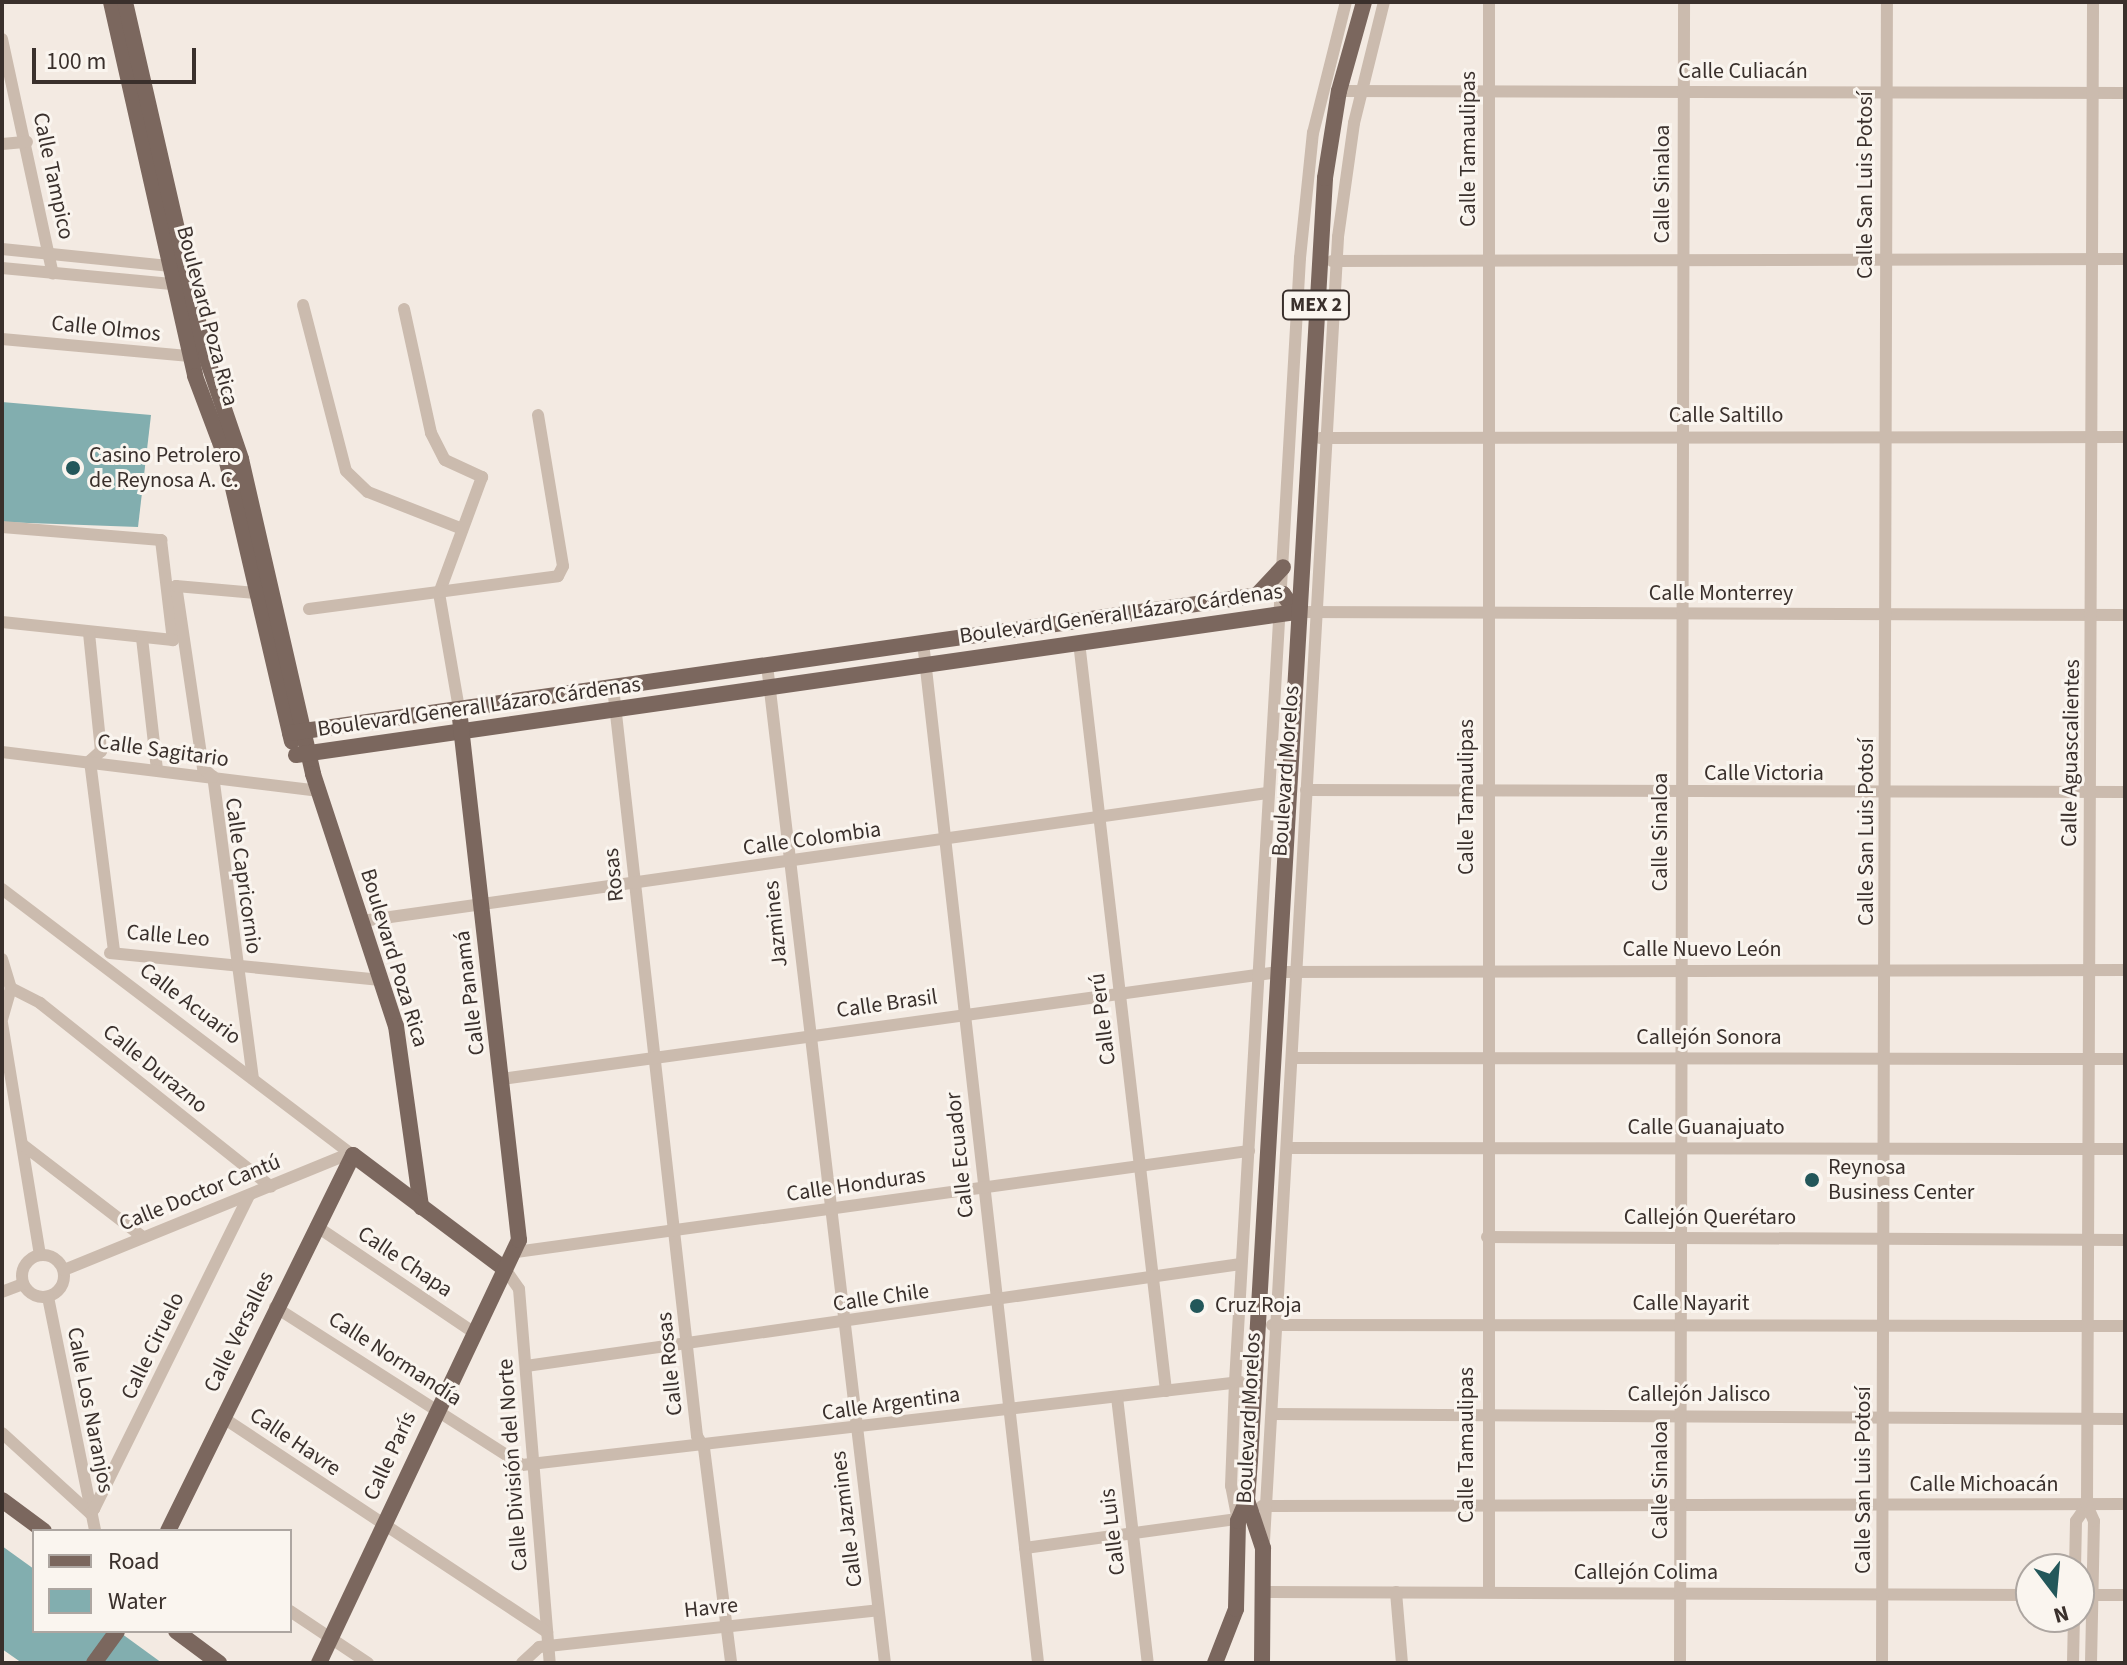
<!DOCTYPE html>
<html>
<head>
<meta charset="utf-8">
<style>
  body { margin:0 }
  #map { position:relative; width:2127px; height:1665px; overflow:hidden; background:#f3eae2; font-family:"Source Sans 3",sans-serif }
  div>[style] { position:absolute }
  .water>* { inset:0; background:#82aeaf }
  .minor>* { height:12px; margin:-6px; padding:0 6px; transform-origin:6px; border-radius:6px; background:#cbbbae }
  .minor>.ring { margin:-6px; padding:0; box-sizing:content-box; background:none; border:12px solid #cbbbae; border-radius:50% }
  .major>* { height:16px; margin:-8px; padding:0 8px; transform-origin:8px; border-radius:8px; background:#7b675e }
  .dots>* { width:22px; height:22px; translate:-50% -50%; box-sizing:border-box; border:4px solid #faf5ef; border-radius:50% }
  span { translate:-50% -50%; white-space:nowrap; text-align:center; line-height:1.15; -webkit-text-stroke:6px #faf5ef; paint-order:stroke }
  .shield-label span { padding:2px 6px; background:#faf5ef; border:2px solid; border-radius:6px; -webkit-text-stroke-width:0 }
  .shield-label { font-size:20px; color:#3a302c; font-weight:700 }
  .street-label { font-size:22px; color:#3a302c }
  .poi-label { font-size:22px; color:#3a302c }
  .left { translate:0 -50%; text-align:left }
  .frame { position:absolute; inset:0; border:4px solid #3a302c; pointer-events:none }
  .legend { position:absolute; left:32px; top:1529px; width:260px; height:104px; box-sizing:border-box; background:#faf5ef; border:2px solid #ada6a1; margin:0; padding:10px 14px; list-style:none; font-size:24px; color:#3a302c }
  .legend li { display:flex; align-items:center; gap:16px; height:40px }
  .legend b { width:40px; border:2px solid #ada6a1 }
  .north { position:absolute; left:2015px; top:1553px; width:80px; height:80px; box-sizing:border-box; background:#faf5ef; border:2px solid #ada6a1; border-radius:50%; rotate:164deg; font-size:22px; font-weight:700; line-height:32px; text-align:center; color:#3a302c }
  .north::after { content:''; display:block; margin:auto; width:28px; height:36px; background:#23575a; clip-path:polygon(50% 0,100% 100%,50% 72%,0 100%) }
  .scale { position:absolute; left:32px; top:48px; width:164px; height:36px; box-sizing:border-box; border:4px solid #3a302c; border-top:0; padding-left:10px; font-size:24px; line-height:28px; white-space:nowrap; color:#3a302c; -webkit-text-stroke:6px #faf5ef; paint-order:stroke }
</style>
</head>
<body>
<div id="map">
  <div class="water">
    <div style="clip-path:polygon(2px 402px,151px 415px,138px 527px,2px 522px)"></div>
    <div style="clip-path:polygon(2px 1546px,34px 1569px,34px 1631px,118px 1631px,162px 1663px,22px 1663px,2px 1649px)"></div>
  </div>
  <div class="minor">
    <div style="left:2px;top:39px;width:240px;rotate:77.8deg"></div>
    <div style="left:1339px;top:91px;width:786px;rotate:0.15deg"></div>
    <div style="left:2px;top:144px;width:25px;rotate:-5deg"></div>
    <div style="left:2px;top:249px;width:177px;rotate:5.8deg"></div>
    <div style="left:1332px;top:261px;width:793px;rotate:-0.14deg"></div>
    <div style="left:2px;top:268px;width:181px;rotate:5.4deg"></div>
    <div style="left:303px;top:305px;width:171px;rotate:75.5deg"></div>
    <div style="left:346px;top:471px;width:30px;rotate:44deg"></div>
    <div style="left:368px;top:492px;width:99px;rotate:21.4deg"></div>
    <div style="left:404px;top:309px;width:127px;rotate:77.7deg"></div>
    <div style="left:431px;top:433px;width:30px;rotate:63deg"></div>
    <div style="left:445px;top:460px;width:41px;rotate:24.7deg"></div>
    <div style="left:482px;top:477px;width:124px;rotate:110.3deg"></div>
    <div style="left:439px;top:593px;width:118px;rotate:80.2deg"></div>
    <div style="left:2px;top:339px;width:197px;rotate:5.2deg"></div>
    <div style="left:1320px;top:438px;width:805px;rotate:-0.07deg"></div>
    <div style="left:2px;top:527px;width:160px;rotate:4.7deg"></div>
    <div style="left:161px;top:540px;width:101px;rotate:83.2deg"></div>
    <div style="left:173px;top:640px;width:172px;rotate:-174deg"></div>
    <div style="left:309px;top:609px;width:251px;rotate:-7.5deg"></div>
    <div style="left:558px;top:576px;width:11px;rotate:-63deg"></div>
    <div style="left:563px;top:566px;width:153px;rotate:-99.4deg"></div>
    <div style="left:1296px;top:612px;width:829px;rotate:0.21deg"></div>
    <div style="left:89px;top:633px;width:119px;rotate:84.2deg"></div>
    <div style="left:101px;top:751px;width:15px;rotate:138deg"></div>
    <div style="left:90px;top:761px;width:191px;rotate:82.8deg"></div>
    <div style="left:142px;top:638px;width:133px;rotate:83.5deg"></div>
    <div style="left:923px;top:642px;width:1027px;rotate:83.57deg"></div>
    <div style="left:1079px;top:642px;width:754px;rotate:83.37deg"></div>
    <div style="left:767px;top:665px;width:1005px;rotate:83.26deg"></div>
    <div style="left:613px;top:687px;width:754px;rotate:83.6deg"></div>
    <div style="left:697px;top:1436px;width:14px;rotate:60deg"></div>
    <div style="left:704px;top:1448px;width:217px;rotate:82.8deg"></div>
    <div style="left:2px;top:752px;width:318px;rotate:7deg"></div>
    <div style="left:1306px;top:790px;width:819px;rotate:0.14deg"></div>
    <div style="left:2px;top:889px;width:440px;rotate:37.2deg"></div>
    <div style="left:362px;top:921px;width:914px;rotate:-8.05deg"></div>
    <div style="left:110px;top:953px;width:272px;rotate:5.7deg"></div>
    <div style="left:2px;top:959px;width:30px;rotate:73deg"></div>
    <div style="left:11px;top:988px;width:32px;rotate:106deg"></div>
    <div style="left:11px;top:988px;width:33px;rotate:27deg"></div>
    <div style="left:40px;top:1003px;width:295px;rotate:38.5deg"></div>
    <div style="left:2px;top:1023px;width:235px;rotate:80.7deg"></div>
    <div style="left:1293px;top:1058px;width:832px;rotate:0.07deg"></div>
    <div style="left:253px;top:1079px;width:305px;rotate:-97.5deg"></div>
    <div style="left:213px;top:777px;width:13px;rotate:-138deg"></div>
    <div style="left:203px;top:768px;width:184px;rotate:-98.4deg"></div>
    <div style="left:176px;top:586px;width:80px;rotate:5deg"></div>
    <div style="left:502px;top:1079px;width:783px;rotate:-7.85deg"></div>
    <div style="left:1278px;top:972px;width:847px;rotate:-0.14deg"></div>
    <div style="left:23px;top:1145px;width:151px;rotate:37.5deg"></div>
    <div style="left:1288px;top:1148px;width:837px;rotate:0.07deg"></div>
    <div style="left:316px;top:1226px;width:189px;rotate:34deg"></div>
    <div style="left:1487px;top:1237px;width:638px;rotate:0.27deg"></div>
    <div style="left:516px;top:1252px;width:740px;rotate:-7.85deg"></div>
    <div class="ring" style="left:22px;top:1255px;width:30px;height:30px"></div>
    <div style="left:505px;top:1269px;width:24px;rotate:55deg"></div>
    <div style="left:519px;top:1289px;width:375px;rotate:85.3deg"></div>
    <div style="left:64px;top:1270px;width:310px;rotate:-22.2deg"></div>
    <div style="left:2px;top:1292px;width:22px;rotate:-21deg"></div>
    <div style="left:48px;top:1297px;width:239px;rotate:78.6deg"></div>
    <div style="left:275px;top:1307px;width:293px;rotate:32.6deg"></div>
    <div style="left:522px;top:1465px;width:723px;rotate:-6.59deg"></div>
    <div style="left:1272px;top:1325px;width:853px;rotate:0.07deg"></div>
    <div style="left:526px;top:1366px;width:722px;rotate:-8.12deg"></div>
    <div style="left:1117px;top:1397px;width:268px;rotate:83.4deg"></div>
    <div style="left:1272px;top:1414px;width:853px;rotate:0.34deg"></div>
    <div style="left:222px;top:1417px;width:390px;rotate:33.5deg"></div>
    <div style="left:2px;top:1433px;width:119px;rotate:42.3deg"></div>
    <div style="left:90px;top:1513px;width:6px;rotate:-45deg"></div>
    <div style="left:94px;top:1509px;width:350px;rotate:-63.7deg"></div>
    <div style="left:1262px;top:1506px;width:863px;rotate:-0.13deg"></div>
    <div style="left:1238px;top:1521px;width:36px;rotate:-101deg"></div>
    <div style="left:1231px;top:1486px;width:104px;rotate:-87.8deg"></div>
    <div style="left:1235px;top:1382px;width:1126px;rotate:-86.69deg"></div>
    <div style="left:1300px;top:258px;width:126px;rotate:-84.1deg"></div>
    <div style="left:1313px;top:133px;width:135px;rotate:-75.9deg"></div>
    <div style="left:1264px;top:1541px;width:1306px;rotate:-86.75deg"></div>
    <div style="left:1338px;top:237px;width:115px;rotate:-82deg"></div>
    <div style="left:1354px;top:123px;width:125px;rotate:-76.1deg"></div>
    <div style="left:1025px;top:1548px;width:220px;rotate:-7.8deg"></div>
    <div style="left:2075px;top:1569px;width:48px;rotate:-88.8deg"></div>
    <div style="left:2076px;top:1521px;width:19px;rotate:-55deg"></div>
    <div style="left:1489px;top:1591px;width:1589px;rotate:-90deg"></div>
    <div style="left:1261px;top:1592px;width:770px;rotate:0.22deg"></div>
    <div style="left:1396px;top:1592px;width:71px;rotate:85.2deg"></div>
    <div style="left:2093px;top:1595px;width:32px"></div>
    <div style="left:290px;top:1611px;width:94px;rotate:33.7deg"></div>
    <div style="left:522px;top:1663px;width:23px;rotate:-43deg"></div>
    <div style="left:539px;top:1647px;width:341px;rotate:-6.2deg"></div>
    <div style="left:1680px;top:1663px;width:1661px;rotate:-89.86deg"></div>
    <div style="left:1882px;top:1663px;width:1661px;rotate:-89.83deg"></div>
    <div style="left:2073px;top:1663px;width:46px;rotate:-88.8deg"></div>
    <div style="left:2091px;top:1663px;width:142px;rotate:-88.8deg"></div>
    <div style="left:2094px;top:1521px;width:17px;rotate:-114deg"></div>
    <div style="left:2087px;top:1505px;width:1503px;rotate:-89.77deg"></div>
  </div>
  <div class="major">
    <div style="left:111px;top:2px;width:383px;rotate:77.3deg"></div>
    <div style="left:195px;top:376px;width:88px;rotate:69.3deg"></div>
    <div style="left:226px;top:458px;width:291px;rotate:76.9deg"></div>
    <div style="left:125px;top:2px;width:363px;rotate:77.1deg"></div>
    <div style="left:206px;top:356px;width:109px;rotate:71.2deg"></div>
    <div style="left:241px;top:459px;width:323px;rotate:77.1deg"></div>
    <div style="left:313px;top:774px;width:265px;rotate:71.8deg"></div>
    <div style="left:396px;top:1026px;width:183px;rotate:82.1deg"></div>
    <div style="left:1257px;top:595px;width:38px;rotate:-47deg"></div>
    <div style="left:290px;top:733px;width:992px;rotate:-8.11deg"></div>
    <div style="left:1272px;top:593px;width:11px;rotate:5deg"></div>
    <div style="left:1283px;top:594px;width:22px;rotate:54deg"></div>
    <div style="left:296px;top:755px;width:1010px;rotate:-8.14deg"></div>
    <div style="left:2px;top:1500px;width:52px;rotate:36.4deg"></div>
    <div style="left:1247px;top:1500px;width:51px;rotate:71.6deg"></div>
    <div style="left:1263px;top:1548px;width:115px;rotate:90.5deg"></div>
    <div style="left:168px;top:1531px;width:419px;rotate:-63.8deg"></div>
    <div style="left:353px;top:1155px;width:190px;rotate:36.9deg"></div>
    <div style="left:176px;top:1631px;width:54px;rotate:36.7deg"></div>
    <div style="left:94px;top:1663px;width:39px;rotate:-54deg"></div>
    <div style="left:319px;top:1663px;width:468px;rotate:-64.7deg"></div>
    <div style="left:519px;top:1240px;width:534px;rotate:-96.45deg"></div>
    <div style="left:1215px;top:1663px;width:58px;rotate:-68.7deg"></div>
    <div style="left:1236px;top:1609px;width:88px;rotate:-88.7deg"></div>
    <div style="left:1238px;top:1521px;width:23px;rotate:-67deg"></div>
    <div style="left:1247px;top:1500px;width:40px;rotate:-85.7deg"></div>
    <div style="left:1250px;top:1460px;width:1284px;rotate:-86.65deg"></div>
    <div style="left:1325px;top:178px;width:88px;rotate:-80.9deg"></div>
    <div style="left:1339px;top:91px;width:92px;rotate:-74.3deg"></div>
  </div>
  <div class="dots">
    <div style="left:73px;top:468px;background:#23575a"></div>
    <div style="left:1812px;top:1180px;background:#23575a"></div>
    <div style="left:1197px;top:1306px;background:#23575a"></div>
  </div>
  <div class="shield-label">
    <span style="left:1316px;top:305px">MEX 2</span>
  </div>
  <div class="street-label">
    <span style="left:1743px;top:72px">Calle Culiacán</span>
    <span style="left:1469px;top:149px;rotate:-90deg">Calle Tamaulipas</span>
    <span style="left:53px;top:176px;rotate:78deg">Calle Tampico</span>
    <span style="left:1663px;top:184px;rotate:-90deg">Calle Sinaloa</span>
    <span style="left:1866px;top:185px;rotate:-90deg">Calle San Luis Potosí</span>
    <span style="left:207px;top:316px;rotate:75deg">Boulevard Poza Rica</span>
    <span style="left:106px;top:329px;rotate:6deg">Calle Olmos</span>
    <span style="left:1726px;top:416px">Calle Saltillo</span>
    <span style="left:1721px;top:594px">Calle Monterrey</span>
    <span style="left:1121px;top:614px;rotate:-8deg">Boulevard General Lázaro Cárdenas</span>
    <span style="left:479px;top:707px;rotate:-8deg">Boulevard General Lázaro Cárdenas</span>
    <span style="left:163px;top:751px;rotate:8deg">Calle Sagitario</span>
    <span style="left:2071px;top:753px;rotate:-89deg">Calle Aguascalientes</span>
    <span style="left:1286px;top:771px;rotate:-86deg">Boulevard Morelos</span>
    <span style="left:1764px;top:774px">Calle Victoria</span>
    <span style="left:1467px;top:797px;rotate:-90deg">Calle Tamaulipas</span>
    <span style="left:1661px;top:832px;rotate:-90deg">Calle Sinaloa</span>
    <span style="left:1867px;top:832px;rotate:-90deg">Calle San Luis Potosí</span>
    <span style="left:812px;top:839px;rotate:-8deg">Calle Colombia</span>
    <span style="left:614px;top:875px;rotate:-96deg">Rosas</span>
    <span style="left:243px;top:876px;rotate:82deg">Calle Capricornio</span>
    <span style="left:776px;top:924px;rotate:-96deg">Jazmines</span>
    <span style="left:168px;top:936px;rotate:5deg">Calle Leo</span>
    <span style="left:1702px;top:950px">Calle Nuevo León</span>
    <span style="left:394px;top:958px;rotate:73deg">Boulevard Poza Rica</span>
    <span style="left:470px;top:993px;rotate:-97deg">Calle Panamá</span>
    <span style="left:190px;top:1004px;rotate:37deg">Calle Acuario</span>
    <span style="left:887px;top:1004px;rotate:-8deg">Calle Brasil</span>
    <span style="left:1103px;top:1019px;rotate:-97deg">Calle Perú</span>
    <span style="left:1709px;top:1038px">Callejón Sonora</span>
    <span style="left:155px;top:1069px;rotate:39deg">Calle Durazno</span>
    <span style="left:1706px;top:1128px">Calle Guanajuato</span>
    <span style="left:960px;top:1155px;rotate:-96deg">Calle Ecuador</span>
    <span style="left:856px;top:1185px;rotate:-8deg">Calle Honduras</span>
    <span style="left:200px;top:1193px;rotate:-22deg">Calle Doctor Cantú</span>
    <span style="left:1710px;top:1218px">Callejón Querétaro</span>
    <span style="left:405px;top:1262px;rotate:34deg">Calle Chapa</span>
    <span style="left:881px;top:1298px;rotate:-8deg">Calle Chile</span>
    <span style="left:1691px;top:1304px">Calle Nayarit</span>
    <span style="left:239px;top:1332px;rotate:-64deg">Calle Versalles</span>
    <span style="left:153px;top:1346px;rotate:-64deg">Calle Ciruelo</span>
    <span style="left:395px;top:1359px;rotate:33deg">Calle Normandía</span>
    <span style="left:670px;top:1364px;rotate:-96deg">Calle Rosas</span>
    <span style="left:1699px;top:1395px">Callejón Jalisco</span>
    <span style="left:891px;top:1404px;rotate:-8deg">Calle Argentina</span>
    <span style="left:90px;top:1410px;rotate:79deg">Calle Los Naranjos</span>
    <span style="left:1249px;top:1418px;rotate:-87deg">Boulevard Morelos</span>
    <span style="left:295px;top:1442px;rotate:34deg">Calle Havre</span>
    <span style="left:1467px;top:1445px;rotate:-90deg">Calle Tamaulipas</span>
    <span style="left:390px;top:1456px;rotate:-65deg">Calle París</span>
    <span style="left:513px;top:1465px;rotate:-94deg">Calle División del Norte</span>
    <span style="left:1661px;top:1480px;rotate:-90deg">Calle Sinaloa</span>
    <span style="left:1864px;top:1480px;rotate:-90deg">Calle San Luis Potosí</span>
    <span style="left:1984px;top:1485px">Calle Michoacán</span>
    <span style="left:847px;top:1519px;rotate:-97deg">Calle Jazmines</span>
    <span style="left:1113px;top:1532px;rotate:-97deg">Calle Luis</span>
    <span style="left:1646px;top:1573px">Callejón Colima</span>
    <span style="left:711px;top:1608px;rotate:-6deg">Havre</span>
  </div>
  <div class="poi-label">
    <span class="left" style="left:89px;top:468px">Casino Petrolero<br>de Reynosa A. C.</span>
    <span class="left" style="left:1828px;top:1180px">Reynosa<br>Business Center</span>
    <span class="left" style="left:1215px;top:1306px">Cruz Roja</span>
  </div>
  <div class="frame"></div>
  <ul class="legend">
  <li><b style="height:10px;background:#7b675e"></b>Road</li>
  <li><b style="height:22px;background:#82aeaf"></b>Water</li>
  </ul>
  <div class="north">N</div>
  <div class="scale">100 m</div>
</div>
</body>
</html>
